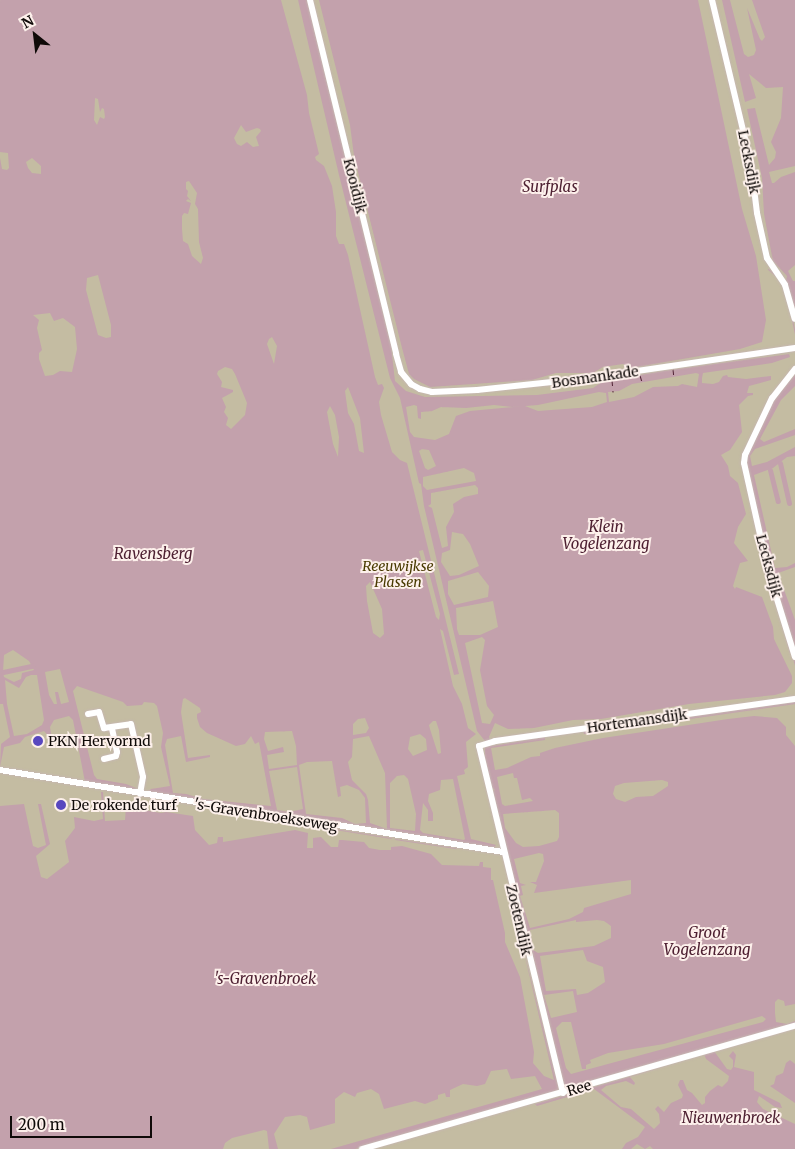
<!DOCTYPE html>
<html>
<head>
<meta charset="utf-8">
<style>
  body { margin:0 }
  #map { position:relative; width:795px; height:1149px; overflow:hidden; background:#f2e2dc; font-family:Merriweather,serif }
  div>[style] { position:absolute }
  .green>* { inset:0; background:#c4bca2 }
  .water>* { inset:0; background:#c3a1ac }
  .stream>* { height:1px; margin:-0.5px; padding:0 0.5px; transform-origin:0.5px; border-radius:0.5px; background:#c3a1ac }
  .canal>* { height:5px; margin:-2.5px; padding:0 2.5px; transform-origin:2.5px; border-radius:2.5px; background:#c3a1ac }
  .ferry>* { height:1px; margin-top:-0.5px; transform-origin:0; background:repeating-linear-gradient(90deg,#4e2032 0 6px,transparent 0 11px) }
  .roads { filter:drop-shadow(0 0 1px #c6b7b1) drop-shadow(0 0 1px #c6b7b1) }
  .minor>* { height:6px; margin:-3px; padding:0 3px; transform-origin:3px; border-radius:3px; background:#fff }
  .dots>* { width:14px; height:14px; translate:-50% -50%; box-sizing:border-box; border:2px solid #fdf0eb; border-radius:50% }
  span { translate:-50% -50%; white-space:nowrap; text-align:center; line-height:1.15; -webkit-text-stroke:4px #fdf0eb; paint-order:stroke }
  .street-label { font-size:14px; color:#0f0a08 }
  .park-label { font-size:14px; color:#483a00; font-style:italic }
  .poi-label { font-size:14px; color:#0f0a08 }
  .left { translate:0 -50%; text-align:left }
  .water-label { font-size:15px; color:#4e2032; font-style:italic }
  .north { position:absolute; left:10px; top:10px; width:50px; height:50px; -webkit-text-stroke:4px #fdf0eb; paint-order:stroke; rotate:331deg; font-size:14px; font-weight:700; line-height:20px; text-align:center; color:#0f0a08 }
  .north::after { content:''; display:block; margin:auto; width:18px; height:22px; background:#0f0a08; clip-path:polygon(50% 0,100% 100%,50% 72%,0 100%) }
  .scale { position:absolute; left:10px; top:1116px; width:142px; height:22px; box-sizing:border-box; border:2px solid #0f0a08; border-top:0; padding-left:6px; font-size:15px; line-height:18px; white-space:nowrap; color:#0f0a08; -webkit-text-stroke:4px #fdf0eb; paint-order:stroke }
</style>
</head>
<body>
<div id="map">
  <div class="green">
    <div style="clip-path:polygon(0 0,795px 0,795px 1149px,0 1149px)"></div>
  </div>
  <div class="water">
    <div style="clip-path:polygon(evenodd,0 0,281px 0,307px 95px,309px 113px,319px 154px,315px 157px,316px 160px,324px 166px,332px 186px,336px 212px,336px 236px,339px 244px,344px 244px,348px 255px,375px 377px,378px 385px,382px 384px,384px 388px,379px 402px,381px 415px,392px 452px,400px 460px,407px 463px,459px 674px,454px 675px,443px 631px,440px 629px,453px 686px,462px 704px,468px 728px,476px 734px,466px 742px,468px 767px,464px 770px,465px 774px,457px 776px,471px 839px,496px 845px,492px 849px,147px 792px,151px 789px,170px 786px,161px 747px,163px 733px,157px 706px,154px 703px,144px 702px,142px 705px,127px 706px,123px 702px,77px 686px,73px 691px,94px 775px,97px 779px,126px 784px,136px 788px,135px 791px,85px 782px,73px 720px,69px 716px,54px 720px,50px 727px,52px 740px,44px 731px,25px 737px,20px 743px,4px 747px,0 767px,1px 744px,10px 737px,3px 704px,0 704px,0 158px,2px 169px,7px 170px,9px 168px,8px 153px,0 152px,0 0,95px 98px,98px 99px,100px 112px,102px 108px,104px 109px,105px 117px,104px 119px,100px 117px,97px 125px,94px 120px,95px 98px,0 0,241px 125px,246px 132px,257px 128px,260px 129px,261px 131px,256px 137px,259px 146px,253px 147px,247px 142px,241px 146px,237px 144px,234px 138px,241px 125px,0 0,32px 158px,41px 166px,41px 174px,32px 173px,28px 168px,26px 162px,32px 158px,0 0,189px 181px,197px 193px,195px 204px,198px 209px,199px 242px,203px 258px,201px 264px,192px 256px,188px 244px,183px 241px,182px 229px,182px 216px,184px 213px,188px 214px,191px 203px,186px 201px,188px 199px,191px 201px,187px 196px,188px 191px,186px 189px,186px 182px,189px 181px,0 0,98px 275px,111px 325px,111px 337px,106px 338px,98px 335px,86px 290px,87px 278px,98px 275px,0 0,50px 313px,54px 321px,63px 318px,75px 327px,77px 349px,72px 372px,60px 371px,53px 375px,45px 376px,39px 359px,39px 353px,42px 350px,37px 328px,39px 320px,33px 315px,50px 313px,0 0,272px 337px,277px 346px,274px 364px,267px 344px,269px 339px,272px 337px,0 0,225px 367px,232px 369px,235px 374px,247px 403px,245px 415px,231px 429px,226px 425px,228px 418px,224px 412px,226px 407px,222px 398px,233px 392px,233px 390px,221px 387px,222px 382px,217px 374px,218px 371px,225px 367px,0 0,348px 387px,360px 418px,364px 453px,359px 451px,354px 424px,348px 413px,345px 391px,348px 387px,0 0,330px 406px,335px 415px,339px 437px,338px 457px,333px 444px,327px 412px,330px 406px,0 0,423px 550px,440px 614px,439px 620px,436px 617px,420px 555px,419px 551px,423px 550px,0 0,370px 582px,382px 609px,384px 634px,380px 638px,373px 633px,367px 601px,366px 586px,370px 582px,0 0,13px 650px,29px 661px,34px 670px,22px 673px,21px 679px,14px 682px,4px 677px,3px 672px,4px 655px,13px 650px,0 0,60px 669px,69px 702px,61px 704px,58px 692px,55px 692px,57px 704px,54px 704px,49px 695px,45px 672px,60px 669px,0 0,31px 675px,37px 675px,44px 720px,42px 725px,27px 734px,14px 736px,7px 704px,5px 680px,19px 688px,26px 677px,31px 675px,0 0,185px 698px,200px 708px,201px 712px,197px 714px,197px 718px,200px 727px,207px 733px,236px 746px,245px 744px,251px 736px,255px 744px,259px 742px,271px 806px,203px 799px,186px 794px,173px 793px,165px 745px,167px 739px,181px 736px,186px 762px,210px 757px,210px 755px,188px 758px,181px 712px,183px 699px,185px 698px,0 0,365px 718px,369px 728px,366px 733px,353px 735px,353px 724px,358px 719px,365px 718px,0 0,433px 721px,436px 721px,439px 730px,441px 753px,438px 754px,430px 729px,429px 725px,433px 721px,0 0,292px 731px,296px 746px,297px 765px,269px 769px,267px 755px,284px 752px,283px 747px,268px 751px,264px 739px,265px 732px,292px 731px,0 0,420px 734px,426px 739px,427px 750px,413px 756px,408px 749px,410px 737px,420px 734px,0 0,369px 736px,385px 773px,387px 829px,370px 823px,368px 800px,366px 794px,352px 780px,348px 762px,352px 757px,353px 739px,369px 736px,0 0,332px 761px,338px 797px,341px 796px,340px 787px,347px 785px,359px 790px,365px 798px,366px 823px,355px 824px,342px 818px,306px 814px,299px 765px,307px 762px,332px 761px,0 0,297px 767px,303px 809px,289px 812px,277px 810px,269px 771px,297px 767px,0 0,404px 775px,408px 779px,416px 814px,415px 831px,390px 828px,390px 783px,397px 776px,404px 775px,0 0,453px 779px,465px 839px,464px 840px,423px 833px,420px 830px,423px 803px,428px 810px,428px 821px,433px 821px,433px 813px,428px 801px,429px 794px,440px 790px,441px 780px,453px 779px)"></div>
    <div style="clip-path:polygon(evenodd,298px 0,307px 0,391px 346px,395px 381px,406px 391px,425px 397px,537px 395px,593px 388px,602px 382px,602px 378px,606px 381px,663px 371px,789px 354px,790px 357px,772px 363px,703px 373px,702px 378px,702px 383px,713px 384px,719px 382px,723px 376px,727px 375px,728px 377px,746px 379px,771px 376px,771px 380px,749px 386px,747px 393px,753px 393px,753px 395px,748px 396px,739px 405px,742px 432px,730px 450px,721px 455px,728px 466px,730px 476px,738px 483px,746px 514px,738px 527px,734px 543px,748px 561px,740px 563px,733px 586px,735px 589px,736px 587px,762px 597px,773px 627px,774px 639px,792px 676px,792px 683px,785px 692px,775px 695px,689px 704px,601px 719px,573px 720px,534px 728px,508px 729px,495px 723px,489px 737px,492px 746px,545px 737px,545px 740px,491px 748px,495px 770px,507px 768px,531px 757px,540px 756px,540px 753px,555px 748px,603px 738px,728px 719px,754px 716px,777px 718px,786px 727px,786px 735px,795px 746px,795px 1004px,785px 1006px,784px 1001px,778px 999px,775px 1002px,775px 1013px,776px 1022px,787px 1024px,795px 1021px,795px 1024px,568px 1089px,563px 1086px,557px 1091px,355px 1149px,331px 1149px,542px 1089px,535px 1076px,511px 1079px,507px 1069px,491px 1071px,485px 1084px,477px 1086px,463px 1084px,450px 1090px,450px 1097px,446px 1097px,445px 1093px,438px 1095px,438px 1099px,425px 1104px,415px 1101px,384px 1109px,379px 1094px,371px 1089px,357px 1093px,355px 1097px,344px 1092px,335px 1099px,335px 1123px,310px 1130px,307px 1117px,300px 1115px,285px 1117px,274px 1134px,278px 1149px,269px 1149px,267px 1131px,264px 1130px,232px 1138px,225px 1143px,223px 1149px,0 1149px,0 806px,24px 804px,33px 846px,38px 848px,46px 845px,38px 804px,41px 804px,50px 844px,36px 856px,41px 877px,47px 879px,69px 862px,65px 841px,75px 828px,74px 817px,94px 821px,103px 819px,101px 792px,103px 792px,105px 821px,125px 820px,126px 807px,161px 813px,166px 812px,193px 816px,195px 830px,209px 845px,217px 843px,218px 837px,223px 837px,223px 842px,295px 830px,308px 833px,307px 848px,313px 848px,313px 838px,321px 837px,331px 847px,338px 847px,339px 840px,342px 840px,364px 842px,369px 848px,380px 850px,391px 850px,391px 847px,402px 846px,431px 854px,442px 865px,479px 866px,480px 862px,483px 862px,483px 867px,491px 868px,491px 880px,493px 880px,505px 933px,505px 942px,520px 977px,534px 1052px,533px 1063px,544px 1076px,554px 1080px,523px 948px,558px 1084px,493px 791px,495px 790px,491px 787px,485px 759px,485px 741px,477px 731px,424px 506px,421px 484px,419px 483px,400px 398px,390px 378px,339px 175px,298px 0,696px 373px,699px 374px,697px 387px,682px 384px,678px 386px,653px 387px,634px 397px,609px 402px,608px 392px,619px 391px,632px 384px,696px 373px,298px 0,599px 392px,606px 393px,607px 402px,592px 407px,538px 411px,525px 406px,470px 411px,456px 416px,449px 434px,435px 440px,414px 437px,410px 432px,406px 407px,414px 405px,417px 406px,418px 418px,421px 419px,421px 412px,432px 411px,441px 407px,466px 408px,494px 405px,512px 407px,538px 405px,599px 392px,298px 0,422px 449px,429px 450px,436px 466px,428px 470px,425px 468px,419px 451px,422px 449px,298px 0,464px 468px,474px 473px,476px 481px,427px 490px,423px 486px,423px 477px,464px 468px,298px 0,475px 485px,478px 488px,478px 494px,464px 497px,453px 504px,454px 512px,446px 527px,448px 546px,442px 548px,432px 508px,428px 506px,431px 504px,431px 493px,475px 485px,298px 0,452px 532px,463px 534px,470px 544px,479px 566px,459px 575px,450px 576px,441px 562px,442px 553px,450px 550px,452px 532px,298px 0,478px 572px,489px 586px,488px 597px,454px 605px,448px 594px,448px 581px,478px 572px,298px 0,493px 601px,498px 627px,480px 635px,459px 635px,457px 629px,456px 608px,493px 601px,298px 0,482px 637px,485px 640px,480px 670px,487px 706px,494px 715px,490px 724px,482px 723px,465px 643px,482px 637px,298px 0,513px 773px,514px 778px,517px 778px,522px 800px,530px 798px,533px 801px,505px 806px,502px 804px,497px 777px,513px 773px,298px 0,662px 780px,668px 782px,668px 786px,653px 796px,636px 797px,625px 802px,616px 799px,613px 794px,615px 786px,624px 783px,662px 780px,298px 0,555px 810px,559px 813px,559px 837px,557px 841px,539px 846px,523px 847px,516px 843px,505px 828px,503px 814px,555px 810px,298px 0,539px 853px,543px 854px,544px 861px,536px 882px,530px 882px,537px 885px,534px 893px,631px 880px,631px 894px,584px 908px,583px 912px,569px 919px,530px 928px,520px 896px,523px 895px,521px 886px,526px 885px,520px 883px,514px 859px,539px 853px,298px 0,576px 920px,576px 922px,597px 920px,604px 921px,611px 926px,611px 938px,594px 946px,538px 953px,533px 950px,530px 930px,576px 920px,298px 0,583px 950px,587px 961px,603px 967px,605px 982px,588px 993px,577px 995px,576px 989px,546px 991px,540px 956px,583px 950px,298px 0,573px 991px,577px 1012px,551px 1018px,544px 995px,573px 991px,298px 0,762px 1016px,766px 1019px,763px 1022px,571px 1074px,566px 1068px,556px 1028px,562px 1022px,571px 1022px,582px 1069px,586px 1069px,586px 1065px,591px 1063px,590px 1060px,608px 1053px,664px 1044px,762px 1016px)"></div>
    <div style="clip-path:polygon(319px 0,698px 0,742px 209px,756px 256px,766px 320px,762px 342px,740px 349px,631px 368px,623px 364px,603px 367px,593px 373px,556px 373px,532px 380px,430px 387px,414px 379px,409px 374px,402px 348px,354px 156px,350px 125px)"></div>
    <div style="clip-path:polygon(722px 0,730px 0,744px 54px,748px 57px,754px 55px,756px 50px,747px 8px,760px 39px,762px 41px,765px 37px,752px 0,795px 0,795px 166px,769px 172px,772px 183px,774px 183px,781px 177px,795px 172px,795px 265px,788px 271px,793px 281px,795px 281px,795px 311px,786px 280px,787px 276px,773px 261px,771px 251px,764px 214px,762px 178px,747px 109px,755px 108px,769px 165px,775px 158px,776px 152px,771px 142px,781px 118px,783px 87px,766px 88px,749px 74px,756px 98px,745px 102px)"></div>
    <div style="clip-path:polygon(795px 375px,795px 386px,781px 400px,760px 439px,764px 442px,795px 429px,795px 435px,755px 449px,750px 456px,752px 466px,767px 462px,795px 447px,795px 456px,787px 457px,773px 468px,754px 475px,775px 568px,787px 567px,795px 563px,795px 567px,778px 573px,795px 620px,795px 650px,769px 565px,747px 466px,747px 456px,776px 396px)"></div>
    <div style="clip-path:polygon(795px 702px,795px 704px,584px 734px,583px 731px)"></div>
    <div style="clip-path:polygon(714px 1051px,727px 1069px,731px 1070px,733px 1067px,733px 1060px,729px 1056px,733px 1051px,736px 1055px,734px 1067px,754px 1072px,754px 1090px,780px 1103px,782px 1108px,775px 1107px,759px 1096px,757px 1102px,763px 1109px,795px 1124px,795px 1149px,653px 1149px,650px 1146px,645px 1149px,637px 1144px,631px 1149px,622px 1149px,626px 1143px,638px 1137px,645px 1127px,594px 1089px,537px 1106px,535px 1104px,670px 1065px,630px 1077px,635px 1083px,634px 1085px,626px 1081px,606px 1086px,601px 1090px,621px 1107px,631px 1109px,654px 1129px,660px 1123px,659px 1114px,655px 1109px,658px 1106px,664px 1112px,671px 1103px,682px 1098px,683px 1095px,678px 1085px,680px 1080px,683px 1080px,687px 1090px,692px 1093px,702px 1105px,705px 1103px,705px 1097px,710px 1091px,718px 1085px,722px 1087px,728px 1081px,729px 1076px,706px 1059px,704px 1054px)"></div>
    <div style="clip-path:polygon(790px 1060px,795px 1064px,795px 1103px,770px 1086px,774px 1084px,776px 1076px,783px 1073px,786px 1063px)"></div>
  </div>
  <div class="stream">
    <div style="left:768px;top:269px;width:9px;rotate:41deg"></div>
    <div style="left:791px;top:315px;width:19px;rotate:78deg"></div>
    <div style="left:785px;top:635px;width:18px;rotate:74deg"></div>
    <div style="left:793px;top:658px;width:7px;rotate:74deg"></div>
    <div style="left:260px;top:817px;width:50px;rotate:9.3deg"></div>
    <div style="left:310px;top:825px;width:82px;rotate:9.1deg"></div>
    <div style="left:395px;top:839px;width:61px;rotate:8.5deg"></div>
  </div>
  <div class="canal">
    <div style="left:780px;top:463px;width:41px;rotate:77.3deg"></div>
    <div style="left:770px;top:470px;width:32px;rotate:76deg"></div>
    <div style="left:3px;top:672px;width:30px;rotate:-12deg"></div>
  </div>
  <div class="ferry">
    <div style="left:673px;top:369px;width:9px;rotate:84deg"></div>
    <div style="left:640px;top:375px;width:7px;rotate:74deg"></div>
    <div style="left:612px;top:380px;width:12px;rotate:85deg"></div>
  </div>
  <div class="roads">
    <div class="minor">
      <div style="left:310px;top:0;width:364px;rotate:76.3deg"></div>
      <div style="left:396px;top:354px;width:19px;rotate:74deg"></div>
      <div style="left:401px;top:372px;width:16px;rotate:50deg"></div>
      <div style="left:411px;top:384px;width:10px;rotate:29deg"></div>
      <div style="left:420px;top:389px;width:12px;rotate:14deg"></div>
      <div style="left:432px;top:392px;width:45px;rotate:-2.5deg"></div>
      <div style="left:477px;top:390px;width:113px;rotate:-6.1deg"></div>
      <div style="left:589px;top:378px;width:208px;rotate:-8.3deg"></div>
      <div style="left:712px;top:0;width:169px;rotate:76.6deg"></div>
      <div style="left:751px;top:164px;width:49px;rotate:83deg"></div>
      <div style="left:757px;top:213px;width:46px;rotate:77.5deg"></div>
      <div style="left:767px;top:258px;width:32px;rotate:56deg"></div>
      <div style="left:785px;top:285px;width:35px;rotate:74deg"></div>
      <div style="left:795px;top:369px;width:37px;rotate:128deg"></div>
      <div style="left:772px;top:398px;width:63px;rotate:115.3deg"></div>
      <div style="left:745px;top:455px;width:8px;rotate:97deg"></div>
      <div style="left:744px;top:463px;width:110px;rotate:77.4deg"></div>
      <div style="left:768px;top:570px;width:91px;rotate:72.8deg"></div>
      <div style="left:88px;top:714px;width:11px;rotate:-10deg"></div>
      <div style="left:99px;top:712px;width:17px;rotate:73deg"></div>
      <div style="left:104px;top:728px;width:27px;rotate:-8deg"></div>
      <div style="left:131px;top:724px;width:54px;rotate:77.2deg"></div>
      <div style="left:143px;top:777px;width:17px;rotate:100deg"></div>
      <div style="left:104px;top:759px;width:12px;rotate:-14deg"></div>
      <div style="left:116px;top:756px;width:4px;rotate:-76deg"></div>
      <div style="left:117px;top:752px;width:25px;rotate:-102deg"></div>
      <div style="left:0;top:770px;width:510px;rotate:9.26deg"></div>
      <div style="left:563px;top:1093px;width:357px;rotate:-103.6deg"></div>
      <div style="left:479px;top:746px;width:17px;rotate:-17deg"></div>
      <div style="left:495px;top:741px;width:303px;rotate:-8deg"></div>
      <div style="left:362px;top:1149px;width:450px;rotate:-15.9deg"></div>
    </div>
  </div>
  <div class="dots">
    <div style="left:38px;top:741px;background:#5847bf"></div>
    <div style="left:61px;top:805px;background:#5847bf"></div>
  </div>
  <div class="street-label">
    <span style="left:749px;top:162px;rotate:79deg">Lecksdijk</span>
    <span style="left:355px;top:186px;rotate:76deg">Kooidijk</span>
    <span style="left:595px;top:377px;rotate:-8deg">Bosmankade</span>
    <span style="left:769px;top:566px;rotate:75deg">Lecksdijk</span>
    <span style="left:637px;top:721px;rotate:-8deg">Hortemansdijk</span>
    <span style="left:266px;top:815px;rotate:9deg">'s-Gravenbroekseweg</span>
    <span style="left:519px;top:920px;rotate:77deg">Zoetendijk</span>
    <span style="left:579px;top:1088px;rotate:-17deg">Ree</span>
  </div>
  <div class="park-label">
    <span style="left:398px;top:574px">Reeuwijkse<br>Plassen</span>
  </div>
  <div class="poi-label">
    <span class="left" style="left:48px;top:741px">PKN Hervormd</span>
    <span class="left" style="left:71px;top:805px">De rokende turf</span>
  </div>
  <div class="water-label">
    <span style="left:550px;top:187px">Surfplas</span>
    <span style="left:606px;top:535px">Klein<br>Vogelenzang</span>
    <span style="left:153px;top:554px">Ravensberg</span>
    <span style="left:707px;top:941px">Groot<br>Vogelenzang</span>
    <span style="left:265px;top:979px">'s-Gravenbroek</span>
    <span style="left:731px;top:1118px">Nieuwenbroek</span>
  </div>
  <div class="north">N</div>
  <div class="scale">200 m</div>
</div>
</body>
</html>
